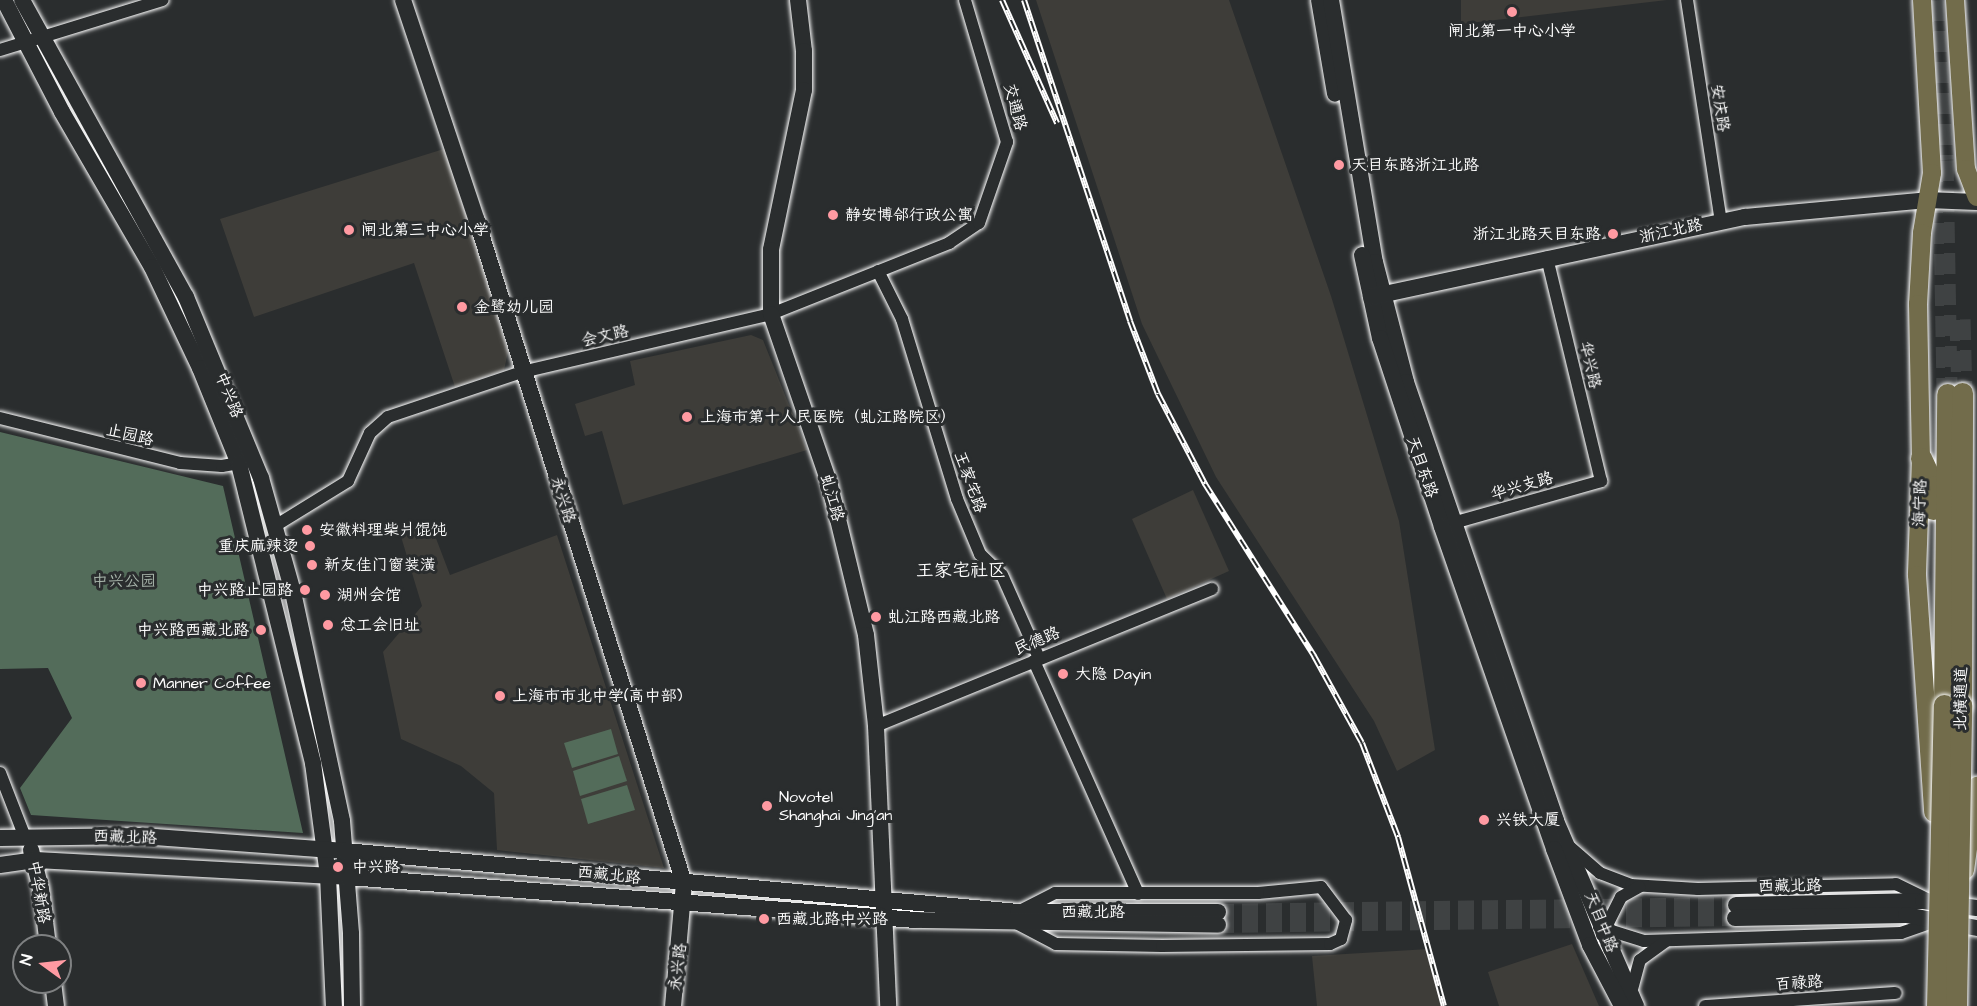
<!DOCTYPE html>
<html>
<head>
<meta charset="utf-8">
<style>
  body { margin:0 }
  #map { position:relative; width:1977px; height:1006px; overflow:hidden; background:#2a2d2e; font-family:"Architects Daughter","LXGW WenKai TC",sans-serif }
  div>[style] { position:absolute }
  .built>* { inset:0; background:#3e3d39 }
  .green>* { inset:0; background:#536c5a }
  .secondary-tunnel>* { height:16px; margin-top:-8px; transform-origin:0; background:repeating-linear-gradient(90deg,#3f4243 0 16px,transparent 0 24px) }
  .highway-tunnel>* { height:21px; margin-top:-10.5px; transform-origin:0; background:repeating-linear-gradient(90deg,#3f4243 0 21px,transparent 0 31px) }
  .roads { filter:drop-shadow(0 0 2px #fff) drop-shadow(0 0 2px #fff) }
  .street>* { height:12px; margin:-6px; padding:0 6px; transform-origin:6px; border-radius:6px; background:#2a2d2e }
  .secondary>* { height:16px; margin:-8px; padding:0 8px; transform-origin:8px; border-radius:8px; background:#2a2d2e }
  .primary>* { height:18px; margin:-9px; padding:0 9px; transform-origin:9px; border-radius:9px; background:#726c4b }
  .highway>* { height:21px; margin:-10.5px; padding:0 10.5px; transform-origin:10.5px; border-radius:10.5px; background:#726c4b }
  .rail>* { height:6px; margin-top:-3px; transform-origin:0; background:repeating-linear-gradient(90deg,#2a2d2e 0 11px,#fff 0 22px); box-sizing:border-box; border-block:2px solid #fff }
  .bridges { filter:drop-shadow(0 0 2px #fff) drop-shadow(0 0 2px #fff) }
  .highway-bridge>* { height:21px; margin:-10.5px; padding:0 10.5px; transform-origin:10.5px; border-radius:10.5px; background:#726c4b }
  .dots>* { width:16px; height:16px; translate:-50% -50%; box-sizing:border-box; border:3px solid #2a2d2e; border-radius:50% }
  span { translate:-50% -50%; white-space:nowrap; text-align:center; line-height:1.15; -webkit-text-stroke:6px #2a2d2e; paint-order:stroke }
  .poi-label { font-size:16px; color:#fff }
  .left { translate:0 -50%; text-align:left }
  .right { translate:-100% -50%; text-align:right }
  .street-label { font-size:16px; color:#fff }
  .park-label { font-size:16px; color:#a9b6ac }
  .neighbourhood-label { font-size:18px; color:#fff }
  .north { position:absolute; left:12px; top:934px; width:60px; height:60px; box-sizing:border-box; background:#2a2d2e; border:2px solid #7f8182; border-radius:50%; rotate:285deg; font-size:16px; font-weight:700; line-height:24px; text-align:center; color:#fff }
  .north::after { content:''; display:block; margin:auto; width:21px; height:27px; background:#ff9aa2; clip-path:polygon(50% 0,100% 100%,50% 72%,0 100%) }
</style>
</head>
<body>
<div id="map">
  <div class="built">
    <div style="clip-path:polygon(1036px 0,1229px 0,1331px 296px,1399px 521px,1435px 750px,1397px 771px,1374px 721px,1216px 477px,1142px 324px)"></div>
    <div style="clip-path:polygon(1461px 0,1667px 0,1461px 24px)"></div>
    <div style="clip-path:polygon(447px 148px,508px 352px,504px 370px,455px 387px,414px 263px,254px 317px,220px 219px)"></div>
    <div style="clip-path:polygon(751px 335px,763px 340px,807px 450px,623px 505px,602px 431px,585px 436px,575px 404px,635px 385px,630px 361px)"></div>
    <div style="clip-path:polygon(1193px 490px,1229px 571px,1167px 599px,1132px 519px)"></div>
    <div style="clip-path:polygon(429px 520px,450px 575px,557px 535px,664px 868px,497px 850px,494px 793px,461px 766px,401px 739px,383px 652px,422px 606px,399px 530px)"></div>
    <div style="clip-path:polygon(1572px 944px,1599px 1006px,1499px 1006px,1488px 972px)"></div>
    <div style="clip-path:polygon(1429px 949px,1441px 1006px,1317px 1006px,1312px 956px)"></div>
  </div>
  <div class="green">
    <div style="clip-path:polygon(0 432px,223px 486px,303px 833px,31px 815px,20px 788px,72px 718px,48px 668px,0 669px)"></div>
    <div style="clip-path:polygon(611px 729px,618px 754px,572px 768px,564px 743px)"></div>
    <div style="clip-path:polygon(619px 756px,627px 781px,580px 796px,573px 771px)"></div>
    <div style="clip-path:polygon(627px 785px,635px 810px,588px 824px,581px 799px)"></div>
  </div>
  <div class="secondary-tunnel">
    <div style="left:1218px;top:912px;width:518px;rotate:-0.77deg"></div>
    <div style="left:1218px;top:925px;width:517px;rotate:-0.78deg"></div>
  </div>
  <div class="highway-tunnel">
    <div style="left:1933px;top:0;width:160px;rotate:86.4deg"></div>
    <div style="left:1943px;top:160px;width:234px;rotate:89deg"></div>
    <div style="left:1960px;top:319px;width:74px;rotate:88.5deg"></div>
  </div>
  <div class="roads">
    <div class="street">
      <div style="left:1687px;top:0;width:224px;rotate:81.3deg"></div>
      <div style="left:0;top:50px;width:170px;rotate:-17.1deg"></div>
      <div style="left:878px;top:271px;width:54px;rotate:63.4deg"></div>
      <div style="left:902px;top:319px;width:188px;rotate:73deg"></div>
      <div style="left:957px;top:499px;width:60px;rotate:67.3deg"></div>
      <div style="left:980px;top:554px;width:30px;rotate:44deg"></div>
      <div style="left:1002px;top:575px;width:91px;rotate:66deg"></div>
      <div style="left:0;top:418px;width:186px;rotate:14deg"></div>
      <div style="left:180px;top:463px;width:42px;rotate:4.1deg"></div>
      <div style="left:222px;top:466px;width:23px;rotate:-10deg"></div>
      <div style="left:1453px;top:523px;width:154px;rotate:-15.8deg"></div>
      <div style="left:1601px;top:481px;width:230px;rotate:-103.6deg"></div>
      <div style="left:275px;top:526px;width:86px;rotate:-31.7deg"></div>
      <div style="left:348px;top:481px;width:53px;rotate:-65.4deg"></div>
      <div style="left:370px;top:433px;width:24px;rotate:-42deg"></div>
      <div style="left:388px;top:417px;width:141px;rotate:-18.6deg"></div>
      <div style="left:522px;top:372px;width:256px;rotate:-13.1deg"></div>
      <div style="left:771px;top:314px;width:192px;rotate:-21.7deg"></div>
      <div style="left:949px;top:243px;width:36px;rotate:-34deg"></div>
      <div style="left:979px;top:223px;width:86px;rotate:-70.9deg"></div>
      <div style="left:1007px;top:142px;width:148px;rotate:-106.5deg"></div>
      <div style="left:1034px;top:661px;width:255px;rotate:65.9deg"></div>
      <div style="left:876px;top:726px;width:363px;rotate:-22.2deg"></div>
      <div style="left:0;top:773px;width:66px;rotate:68.8deg"></div>
      <div style="left:1570px;top:847px;width:40px;rotate:41deg"></div>
      <div style="left:1600px;top:873px;width:33px;rotate:21deg"></div>
      <div style="left:1631px;top:885px;width:67px;rotate:3.4deg"></div>
      <div style="left:1698px;top:889px;width:198px;rotate:-1.4deg"></div>
      <div style="left:1896px;top:884px;width:37px;rotate:26deg"></div>
      <div style="left:1018px;top:924px;width:43px;rotate:27.8deg"></div>
      <div style="left:1056px;top:944px;width:106px;rotate:1.1deg"></div>
      <div style="left:1162px;top:946px;width:168px;rotate:-0.7deg"></div>
      <div style="left:1330px;top:944px;width:12px;rotate:-24deg"></div>
      <div style="left:1341px;top:939px;width:20px;rotate:-75deg"></div>
      <div style="left:1346px;top:920px;width:41px;rotate:-127.1deg"></div>
      <div style="left:1321px;top:887px;width:63px;rotate:174.6deg"></div>
      <div style="left:1258px;top:893px;width:203px;rotate:180deg"></div>
      <div style="left:1055px;top:893px;width:37px;rotate:153deg"></div>
      <div style="left:1599px;top:927px;width:47px;rotate:17.3deg"></div>
      <div style="left:1644px;top:941px;width:257px;rotate:-1.8deg"></div>
      <div style="left:1901px;top:933px;width:34px;rotate:-19deg"></div>
      <div style="left:1602px;top:935px;width:42px;rotate:-63.4deg"></div>
      <div style="left:1621px;top:897px;width:21px;rotate:-29deg"></div>
      <div style="left:1631px;top:993px;width:34px;rotate:-75deg"></div>
      <div style="left:1640px;top:960px;width:32px;rotate:-36deg"></div>
      <div style="left:1705px;top:1006px;width:191px;rotate:-3.9deg"></div>
    </div>
    <div class="secondary">
      <div style="left:4px;top:0;width:126px;rotate:62.6deg"></div>
      <div style="left:62px;top:112px;width:179px;rotate:59.9deg"></div>
      <div style="left:152px;top:267px;width:112px;rotate:64.6deg"></div>
      <div style="left:200px;top:368px;width:104px;rotate:67.9deg"></div>
      <div style="left:239px;top:464px;width:308px;rotate:76.1deg"></div>
      <div style="left:313px;top:763px;width:114px;rotate:82.4deg"></div>
      <div style="left:328px;top:876px;width:130px;rotate:87.4deg"></div>
      <div style="left:22px;top:0;width:339px;rotate:61.1deg"></div>
      <div style="left:186px;top:297px;width:196px;rotate:67.5deg"></div>
      <div style="left:261px;top:478px;width:118px;rotate:74.3deg"></div>
      <div style="left:293px;top:592px;width:234px;rotate:77.9deg"></div>
      <div style="left:342px;top:821px;width:113px;rotate:85.4deg"></div>
      <div style="left:351px;top:934px;width:72px;rotate:89.2deg"></div>
      <div style="left:403px;top:0;width:233px;rotate:71.5deg"></div>
      <div style="left:477px;top:221px;width:694px;rotate:72.64deg"></div>
      <div style="left:684px;top:883px;width:123px;rotate:95.1deg"></div>
      <div style="left:798px;top:0;width:51px;rotate:83.3deg"></div>
      <div style="left:804px;top:51px;width:39px;rotate:90deg"></div>
      <div style="left:804px;top:90px;width:163px;rotate:101.7deg"></div>
      <div style="left:771px;top:250px;width:64px;rotate:90deg"></div>
      <div style="left:771px;top:314px;width:178px;rotate:71deg"></div>
      <div style="left:829px;top:482px;width:157px;rotate:76.4deg"></div>
      <div style="left:866px;top:635px;width:92px;rotate:83.7deg"></div>
      <div style="left:876px;top:726px;width:280px;rotate:87.5deg"></div>
      <div style="left:1319px;top:0;width:95px;rotate:80.3deg"></div>
      <div style="left:1331px;top:0;width:266px;rotate:80.5deg"></div>
      <div style="left:1375px;top:262px;width:124px;rotate:75.5deg"></div>
      <div style="left:1406px;top:382px;width:464px;rotate:71.1deg"></div>
      <div style="left:1556px;top:821px;width:202px;rotate:66.6deg"></div>
      <div style="left:1362px;top:255px;width:85px;rotate:77.8deg"></div>
      <div style="left:1380px;top:338px;width:199px;rotate:71.8deg"></div>
      <div style="left:1442px;top:527px;width:341px;rotate:70.8deg"></div>
      <div style="left:1554px;top:849px;width:103px;rotate:69.4deg"></div>
      <div style="left:1590px;top:945px;width:69px;rotate:62.3deg"></div>
      <div style="left:1371px;top:297px;width:382px;rotate:-12.1deg"></div>
      <div style="left:1745px;top:217px;width:183px;rotate:-5.3deg"></div>
      <div style="left:1927px;top:200px;width:50px;rotate:2.3deg"></div>
      <div style="left:0;top:838px;width:141px;rotate:-0.8deg"></div>
      <div style="left:141px;top:836px;width:205px;rotate:4.2deg"></div>
      <div style="left:345px;top:851px;width:676px;rotate:5.18deg"></div>
      <div style="left:1018px;top:912px;width:200px"></div>
      <div style="left:31px;top:850px;width:40px;rotate:75.6deg"></div>
      <div style="left:41px;top:889px;width:57px;rotate:83deg"></div>
      <div style="left:0;top:865px;width:35px;rotate:-8deg"></div>
      <div style="left:35px;top:860px;width:313px;rotate:3.1deg"></div>
      <div style="left:348px;top:877px;width:570px;rotate:4.33deg"></div>
      <div style="left:916px;top:920px;width:302px;rotate:0.9deg"></div>
      <div style="left:1736px;top:905px;width:187px;rotate:-1.2deg"></div>
      <div style="left:1923px;top:901px;width:54px;rotate:7.4deg"></div>
      <div style="left:1735px;top:918px;width:171px;rotate:-1deg"></div>
      <div style="left:1906px;top:915px;width:72px;rotate:10.4deg"></div>
      <div style="left:53px;top:982px;width:24px;rotate:83deg"></div>
    </div>
    <div class="primary">
      <div style="left:1922px;top:0;width:173px;rotate:86.7deg"></div>
      <div style="left:1932px;top:173px;width:61px;rotate:99.5deg"></div>
      <div style="left:1922px;top:233px;width:71px;rotate:93.2deg"></div>
      <div style="left:1918px;top:304px;width:154px;rotate:88.9deg"></div>
      <div style="left:1921px;top:458px;width:117px;rotate:92deg"></div>
      <div style="left:1917px;top:575px;width:238px;rotate:86.1deg"></div>
      <div style="left:1955px;top:0;width:169px;rotate:86.3deg"></div>
      <div style="left:1966px;top:169px;width:30px;rotate:69deg"></div>
      <div style="left:1965px;top:870px;width:85px;rotate:-81.9deg"></div>
    </div>
    <div class="highway">
      <div style="left:1921px;top:458px;width:31px;rotate:65deg"></div>
      <div style="left:1934px;top:486px;width:23px;rotate:92deg"></div>
      <div style="left:1944px;top:705px;width:311px;rotate:-89.4deg"></div>
      <div style="left:1961px;top:705px;width:312px;rotate:-89.8deg"></div>
    </div>
  </div>
  <div class="rail">
    <div style="left:1002px;top:0;width:135px;rotate:65.9deg"></div>
    <div style="left:1024px;top:0;width:338px;rotate:71.7deg"></div>
    <div style="left:1130px;top:321px;width:78px;rotate:69deg"></div>
    <div style="left:1158px;top:394px;width:102px;rotate:62.4deg"></div>
    <div style="left:1205px;top:484px;width:204px;rotate:57.6deg"></div>
    <div style="left:1314px;top:656px;width:99px;rotate:61.1deg"></div>
    <div style="left:1362px;top:743px;width:101px;rotate:69deg"></div>
    <div style="left:1398px;top:837px;width:175px;rotate:74.8deg"></div>
  </div>
  <div class="bridges">
    <div class="highway-bridge">
      <div style="left:1937px;top:1006px;width:301px;rotate:-88.7deg"></div>
      <div style="left:1956px;top:1006px;width:301px;rotate:-89deg"></div>
    </div>
  </div>
  <div class="dots">
    <div style="left:1512px;top:12px;background:#ff9aa2"></div>
    <div style="left:1339px;top:165px;background:#ff9aa2"></div>
    <div style="left:833px;top:215px;background:#ff9aa2"></div>
    <div style="left:349px;top:230px;background:#ff9aa2"></div>
    <div style="left:1613px;top:234px;background:#ff9aa2"></div>
    <div style="left:462px;top:307px;background:#ff9aa2"></div>
    <div style="left:687px;top:417px;background:#ff9aa2"></div>
    <div style="left:307px;top:530px;background:#ff9aa2"></div>
    <div style="left:310px;top:546px;background:#ff9aa2"></div>
    <div style="left:312px;top:565px;background:#ff9aa2"></div>
    <div style="left:305px;top:590px;background:#ff9aa2"></div>
    <div style="left:325px;top:595px;background:#ff9aa2"></div>
    <div style="left:876px;top:617px;background:#ff9aa2"></div>
    <div style="left:328px;top:625px;background:#ff9aa2"></div>
    <div style="left:261px;top:630px;background:#ff9aa2"></div>
    <div style="left:1063px;top:674px;background:#ff9aa2"></div>
    <div style="left:141px;top:683px;background:#ff9aa2"></div>
    <div style="left:500px;top:696px;background:#ff9aa2"></div>
    <div style="left:767px;top:806px;background:#ff9aa2"></div>
    <div style="left:1484px;top:820px;background:#ff9aa2"></div>
    <div style="left:338px;top:867px;background:#ff9aa2"></div>
    <div style="left:764px;top:919px;background:#ff9aa2"></div>
  </div>
  <div class="poi-label">
    <span style="left:1512px;top:31px">闸北第一中心小学</span>
    <span class="left" style="left:1351px;top:165px">天目东路浙江北路</span>
    <span class="left" style="left:845px;top:215px">静安博邻行政公寓</span>
    <span class="left" style="left:361px;top:230px">闸北第三中心小学</span>
    <span class="right" style="left:1601px;top:234px">浙江北路天目东路</span>
    <span class="left" style="left:474px;top:307px">金鹭幼儿园</span>
    <span class="left" style="left:700px;top:417px">上海市第十人民医院（虬江路院区）</span>
    <span class="left" style="left:319px;top:530px">安徽料理柴爿馄饨</span>
    <span class="right" style="left:298px;top:546px">重庆麻辣烫</span>
    <span class="left" style="left:324px;top:565px">新友佳门窗装潢</span>
    <span class="right" style="left:293px;top:590px">中兴路止园路</span>
    <span class="left" style="left:337px;top:595px">湖州会馆</span>
    <span class="left" style="left:888px;top:617px">虬江路西藏北路</span>
    <span class="left" style="left:340px;top:625px">总工会旧址</span>
    <span class="right" style="left:249px;top:630px">中兴路西藏北路</span>
    <span class="left" style="left:1075px;top:674px">大隐 Dayin</span>
    <span class="left" style="left:153px;top:683px">Manner Coffee</span>
    <span class="left" style="left:512px;top:696px">上海市市北中学(高中部)</span>
    <span class="left" style="left:779px;top:806px">Novotel<br>Shanghai Jing'an</span>
    <span class="left" style="left:1496px;top:820px">兴铁大厦</span>
    <span class="left" style="left:352px;top:867px">中兴路</span>
    <span class="left" style="left:776px;top:919px">西藏北路中兴路</span>
  </div>
  <div class="street-label">
    <span style="left:1015px;top:107px;rotate:75deg">交通路</span>
    <span style="left:1720px;top:108px;rotate:81deg">安庆路</span>
    <span style="left:1671px;top:231px;rotate:-12deg">浙江北路</span>
    <span style="left:605px;top:336px;rotate:-13deg">会文路</span>
    <span style="left:1590px;top:365px;rotate:77deg">华兴路</span>
    <span style="left:229px;top:395px;rotate:68deg">中兴路</span>
    <span style="left:130px;top:435px;rotate:13deg">止园路</span>
    <span style="left:1422px;top:467px;rotate:71deg">天目东路</span>
    <span style="left:970px;top:482px;rotate:70deg">王家宅路</span>
    <span style="left:1522px;top:486px;rotate:-16deg">华兴支路</span>
    <span style="left:832px;top:498px;rotate:74deg">虬江路</span>
    <span style="left:563px;top:500px;rotate:72deg">永兴路</span>
    <span style="left:1920px;top:503px;rotate:-88deg">海宁路</span>
    <span style="left:1037px;top:641px;rotate:-23deg">民德路</span>
    <span style="left:1961px;top:699px;rotate:-89deg">北横通道</span>
    <span style="left:125px;top:837px;rotate:2deg">西藏北路</span>
    <span style="left:609px;top:875px;rotate:6deg">西藏北路</span>
    <span style="left:1790px;top:886px;rotate:-1deg">西藏北路</span>
    <span style="left:39px;top:892px;rotate:80deg">中华新路</span>
    <span style="left:1093px;top:912px">西藏北路</span>
    <span style="left:1601px;top:922px;rotate:68deg">天目中路</span>
    <span style="left:678px;top:967px;rotate:-83deg">永兴路</span>
    <span style="left:1799px;top:983px;rotate:-4deg">百禄路</span>
  </div>
  <div class="park-label">
    <span style="left:124px;top:581px">中兴公园</span>
  </div>
  <div class="neighbourhood-label">
    <span style="left:961px;top:571px">王家宅社区</span>
  </div>
  <div class="north">N</div>
</div>
</body>
</html>
